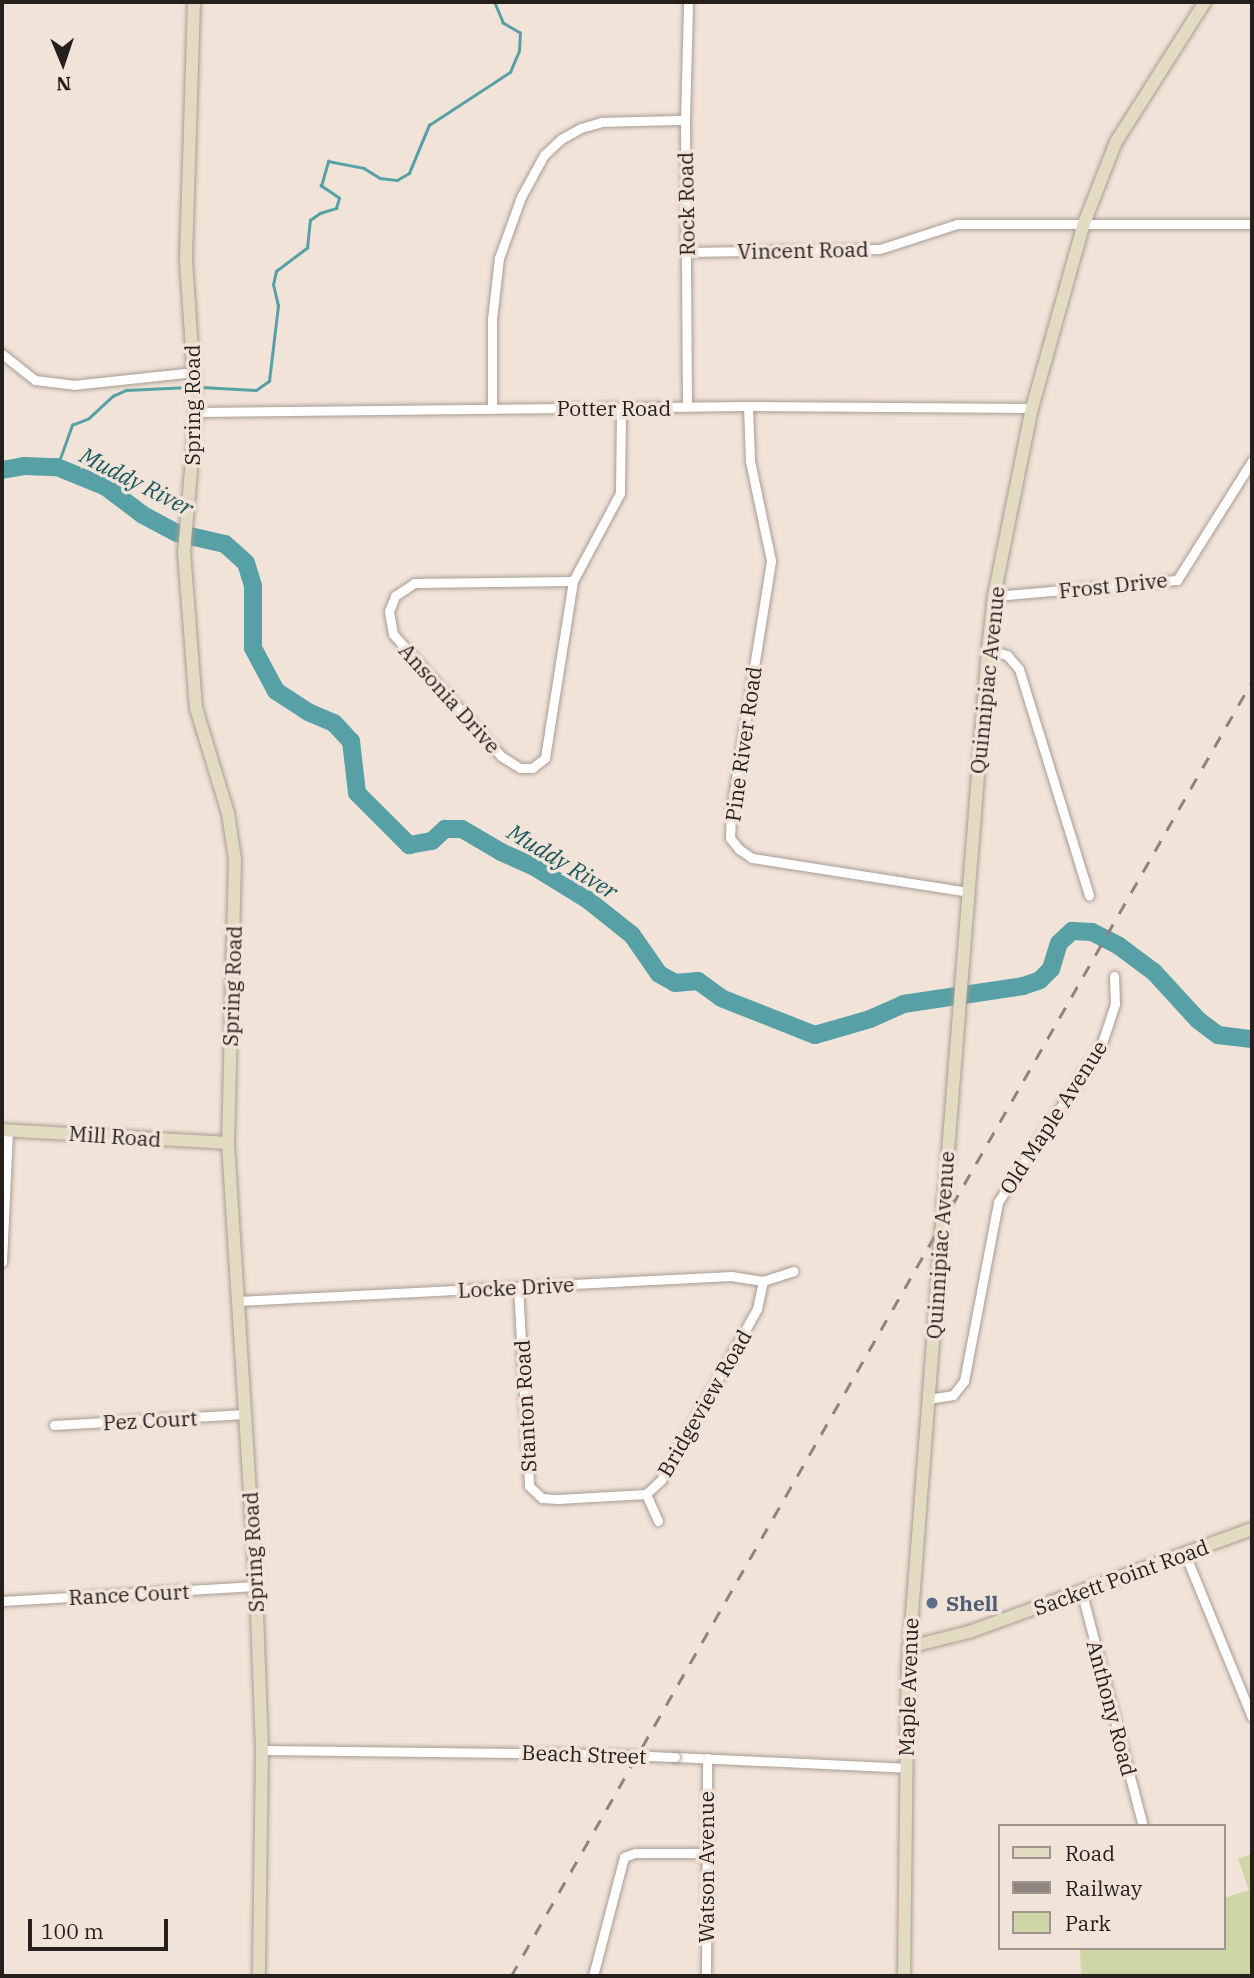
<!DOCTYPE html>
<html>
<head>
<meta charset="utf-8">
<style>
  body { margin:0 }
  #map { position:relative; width:1254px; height:1978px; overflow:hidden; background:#f2e3d9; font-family:"IBM Plex Serif",serif }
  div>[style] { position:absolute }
  .green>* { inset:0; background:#ced5a7 }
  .stream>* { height:2.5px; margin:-1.25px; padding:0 1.25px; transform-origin:1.25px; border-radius:1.25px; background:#57a1a6 }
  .river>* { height:18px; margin:-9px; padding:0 9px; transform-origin:9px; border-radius:9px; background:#57a1a6 }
  .roads { filter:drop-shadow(0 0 2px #a99c92) drop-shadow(0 0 2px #a99c92) }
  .street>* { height:9px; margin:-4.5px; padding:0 4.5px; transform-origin:4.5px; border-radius:4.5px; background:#fff }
  .secondary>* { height:12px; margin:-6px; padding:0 6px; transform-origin:6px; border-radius:6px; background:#e3dac2 }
  .rail>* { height:2.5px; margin-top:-1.25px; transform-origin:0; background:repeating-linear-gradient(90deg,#8f847d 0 12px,transparent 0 24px) }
  .bridges { filter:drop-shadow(0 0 2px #a99c92) drop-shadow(0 0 2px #a99c92) }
  .street-bridge>* { height:9px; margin:-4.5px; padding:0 4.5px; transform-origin:4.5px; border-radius:4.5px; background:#fff }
  .secondary-bridge>* { height:12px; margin:-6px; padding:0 6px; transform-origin:6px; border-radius:6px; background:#e3dac2 }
  .dots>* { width:19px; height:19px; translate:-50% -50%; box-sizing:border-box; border:4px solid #f2e3d9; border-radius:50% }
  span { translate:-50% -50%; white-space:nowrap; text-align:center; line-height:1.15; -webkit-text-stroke:7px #f2e3d9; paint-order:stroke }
  .street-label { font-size:21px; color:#26201d }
  .service-label { font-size:21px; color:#4e5e75; font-weight:700 }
  .left { translate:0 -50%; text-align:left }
  .water-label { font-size:23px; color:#19585c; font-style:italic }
  .frame { position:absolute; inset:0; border:4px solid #26201d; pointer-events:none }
  .legend { position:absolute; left:998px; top:1824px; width:228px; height:126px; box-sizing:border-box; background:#f2e3d9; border:2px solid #a0958e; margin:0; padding:9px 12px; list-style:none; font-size:21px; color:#26201d }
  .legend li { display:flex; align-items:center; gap:14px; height:35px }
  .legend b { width:35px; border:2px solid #a0958e }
  .north { position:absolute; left:28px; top:28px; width:70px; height:70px; -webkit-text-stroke:5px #f2e3d9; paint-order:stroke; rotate:178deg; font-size:19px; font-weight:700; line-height:28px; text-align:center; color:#26201d }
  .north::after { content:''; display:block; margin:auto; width:24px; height:32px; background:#26201d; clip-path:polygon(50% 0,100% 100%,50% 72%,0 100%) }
  .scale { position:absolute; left:28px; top:1919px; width:140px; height:32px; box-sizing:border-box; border:4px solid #26201d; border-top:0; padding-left:9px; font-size:21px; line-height:24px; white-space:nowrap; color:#26201d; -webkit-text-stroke:5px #f2e3d9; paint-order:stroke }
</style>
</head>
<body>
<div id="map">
  <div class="green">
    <div style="clip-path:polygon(1252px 1854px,1252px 1976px,1081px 1976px,1080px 1948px,1224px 1948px,1224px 1898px,1249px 1890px,1238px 1859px)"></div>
  </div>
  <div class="stream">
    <div style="left:201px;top:387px;width:55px;rotate:3.1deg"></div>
    <div style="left:256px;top:390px;width:16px;rotate:-35deg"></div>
    <div style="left:269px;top:381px;width:76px;rotate:-83.2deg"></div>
    <div style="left:278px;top:306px;width:22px;rotate:-103deg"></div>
    <div style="left:273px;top:285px;width:14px;rotate:-78deg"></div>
    <div style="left:276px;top:271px;width:39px;rotate:-37deg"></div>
    <div style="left:307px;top:248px;width:28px;rotate:-84deg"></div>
    <div style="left:310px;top:220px;width:12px;rotate:-35deg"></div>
    <div style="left:320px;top:213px;width:17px;rotate:-17deg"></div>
    <div style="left:336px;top:208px;width:10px;rotate:-73deg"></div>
    <div style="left:339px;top:198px;width:22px;rotate:-146deg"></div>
    <div style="left:321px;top:186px;width:26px;rotate:-74deg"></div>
    <div style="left:328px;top:161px;width:37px;rotate:11deg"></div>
    <div style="left:364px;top:168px;width:19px;rotate:32deg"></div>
    <div style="left:380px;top:178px;width:17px;rotate:7deg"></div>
    <div style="left:397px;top:180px;width:14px;rotate:-30deg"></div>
    <div style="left:409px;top:173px;width:52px;rotate:-67.4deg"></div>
    <div style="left:429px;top:125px;width:97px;rotate:-33.2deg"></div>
    <div style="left:510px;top:72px;width:23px;rotate:-67deg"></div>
    <div style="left:519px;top:51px;width:18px;rotate:-87deg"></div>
    <div style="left:520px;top:33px;width:20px;rotate:-150deg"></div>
    <div style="left:503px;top:23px;width:23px;rotate:-113deg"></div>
    <div style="left:57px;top:467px;width:45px;rotate:-70.3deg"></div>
    <div style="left:72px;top:425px;width:18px;rotate:-22deg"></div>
    <div style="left:89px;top:418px;width:33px;rotate:-43deg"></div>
    <div style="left:113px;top:396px;width:14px;rotate:-25deg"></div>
    <div style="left:126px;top:390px;width:63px;rotate:-2.7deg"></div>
  </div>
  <div class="river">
    <div style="left:2px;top:470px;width:22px;rotate:-10deg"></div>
    <div style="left:24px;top:466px;width:33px;rotate:2deg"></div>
    <div style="left:57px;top:467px;width:53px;rotate:22.2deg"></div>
    <div style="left:106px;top:487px;width:46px;rotate:37.1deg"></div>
    <div style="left:143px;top:515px;width:38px;rotate:28deg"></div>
    <div style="left:177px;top:533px;width:49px;rotate:12.9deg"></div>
    <div style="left:225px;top:544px;width:28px;rotate:42deg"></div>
    <div style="left:246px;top:563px;width:24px;rotate:73deg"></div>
    <div style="left:253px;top:586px;width:62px;rotate:90deg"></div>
    <div style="left:253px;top:648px;width:49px;rotate:61.9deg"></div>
    <div style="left:276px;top:691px;width:38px;rotate:33deg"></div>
    <div style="left:308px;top:712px;width:28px;rotate:23deg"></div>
    <div style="left:334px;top:723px;width:25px;rotate:47deg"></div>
    <div style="left:351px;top:741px;width:52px;rotate:83.4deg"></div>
    <div style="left:357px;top:793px;width:74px;rotate:45deg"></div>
    <div style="left:409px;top:845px;width:23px;rotate:-10deg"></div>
    <div style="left:432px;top:841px;width:18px;rotate:-43deg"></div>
    <div style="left:445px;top:829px;width:17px"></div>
    <div style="left:462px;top:829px;width:45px;rotate:30.5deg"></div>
    <div style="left:501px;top:852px;width:35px;rotate:24deg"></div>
    <div style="left:533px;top:866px;width:65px;rotate:31.7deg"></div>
    <div style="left:588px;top:900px;width:56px;rotate:38.5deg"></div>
    <div style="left:632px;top:935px;width:47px;rotate:55.3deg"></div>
    <div style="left:659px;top:974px;width:18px;rotate:29deg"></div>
    <div style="left:675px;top:983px;width:23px;rotate:-5deg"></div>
    <div style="left:698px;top:981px;width:29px;rotate:36deg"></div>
    <div style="left:721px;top:998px;width:101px;rotate:21.5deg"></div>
    <div style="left:815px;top:1035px;width:57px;rotate:-16.2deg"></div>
    <div style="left:870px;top:1019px;width:36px;rotate:-24deg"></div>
    <div style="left:903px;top:1004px;width:121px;rotate:-8.5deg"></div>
    <div style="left:1023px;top:986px;width:18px;rotate:-19deg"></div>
    <div style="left:1040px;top:980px;width:16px;rotate:-45deg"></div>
    <div style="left:1051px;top:969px;width:27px;rotate:-73deg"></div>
    <div style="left:1059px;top:943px;width:18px;rotate:-43deg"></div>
    <div style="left:1072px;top:931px;width:20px;rotate:3deg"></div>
    <div style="left:1092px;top:932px;width:30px;rotate:27deg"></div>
    <div style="left:1119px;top:946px;width:44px;rotate:36.6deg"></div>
    <div style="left:1154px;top:972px;width:65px;rotate:47.5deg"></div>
    <div style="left:1198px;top:1020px;width:25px;rotate:37deg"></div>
    <div style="left:1218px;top:1035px;width:34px;rotate:7deg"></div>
  </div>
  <div class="roads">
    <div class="street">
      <div style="left:687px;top:252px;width:193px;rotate:-0.9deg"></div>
      <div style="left:880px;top:249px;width:81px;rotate:-18deg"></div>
      <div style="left:957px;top:224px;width:295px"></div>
      <div style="left:2px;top:354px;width:42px;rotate:38.2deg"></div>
      <div style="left:35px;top:380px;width:38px;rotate:7deg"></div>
      <div style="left:73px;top:385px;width:122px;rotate:-6.1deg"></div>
      <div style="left:748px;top:406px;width:55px;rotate:87.9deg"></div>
      <div style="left:750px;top:461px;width:102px;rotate:78.1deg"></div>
      <div style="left:771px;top:561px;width:254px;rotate:99.1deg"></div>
      <div style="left:731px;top:812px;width:26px;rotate:92deg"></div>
      <div style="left:730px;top:838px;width:14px;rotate:51deg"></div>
      <div style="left:739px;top:849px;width:16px;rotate:35deg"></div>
      <div style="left:752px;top:858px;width:219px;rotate:8.9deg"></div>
      <div style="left:687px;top:407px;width:287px;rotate:-90.4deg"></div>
      <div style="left:685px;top:120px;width:118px;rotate:-88.5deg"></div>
      <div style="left:492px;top:408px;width:89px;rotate:-90deg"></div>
      <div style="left:492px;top:319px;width:61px;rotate:-83.5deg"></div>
      <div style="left:499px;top:258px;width:65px;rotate:-70.2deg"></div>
      <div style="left:521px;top:197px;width:48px;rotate:-61.3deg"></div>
      <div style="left:544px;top:155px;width:23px;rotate:-43deg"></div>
      <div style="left:561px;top:139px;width:23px;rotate:-29deg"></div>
      <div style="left:581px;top:128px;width:22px;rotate:-16deg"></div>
      <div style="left:602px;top:122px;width:83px;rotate:-1.4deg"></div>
      <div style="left:196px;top:412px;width:552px;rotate:-0.62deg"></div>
      <div style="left:748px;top:406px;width:284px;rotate:0.4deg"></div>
      <div style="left:573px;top:581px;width:179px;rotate:99deg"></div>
      <div style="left:545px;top:758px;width:16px;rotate:142deg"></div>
      <div style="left:532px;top:768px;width:12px;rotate:180deg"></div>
      <div style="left:520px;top:768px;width:22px;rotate:-148deg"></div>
      <div style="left:501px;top:756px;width:163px;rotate:-131.5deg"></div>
      <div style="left:393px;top:634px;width:23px;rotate:-100deg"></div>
      <div style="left:389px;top:611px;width:16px;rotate:-68deg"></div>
      <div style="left:395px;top:596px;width:23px;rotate:-34deg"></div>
      <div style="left:414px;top:583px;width:159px;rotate:-0.7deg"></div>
      <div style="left:573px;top:581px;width:100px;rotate:-61.9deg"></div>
      <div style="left:620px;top:493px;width:85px;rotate:-89.3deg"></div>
      <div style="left:994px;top:596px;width:184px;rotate:-5deg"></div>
      <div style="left:1177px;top:580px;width:141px;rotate:-57.8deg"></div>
      <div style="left:988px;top:649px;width:20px;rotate:18deg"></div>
      <div style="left:1007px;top:655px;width:18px;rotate:49deg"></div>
      <div style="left:1019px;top:669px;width:237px;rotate:72.8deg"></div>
      <div style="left:2px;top:1262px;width:132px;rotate:-87.4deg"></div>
      <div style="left:518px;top:1287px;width:199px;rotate:86.8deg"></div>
      <div style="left:529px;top:1486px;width:18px;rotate:43deg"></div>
      <div style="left:542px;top:1498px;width:16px;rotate:4deg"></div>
      <div style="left:558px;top:1499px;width:88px;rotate:-3.3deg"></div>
      <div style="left:238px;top:1301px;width:494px;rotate:-2.9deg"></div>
      <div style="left:731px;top:1276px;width:32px;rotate:9deg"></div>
      <div style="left:763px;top:1281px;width:32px;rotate:-18deg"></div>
      <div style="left:928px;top:1399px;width:25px;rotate:-9deg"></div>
      <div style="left:953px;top:1395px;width:18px;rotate:-52deg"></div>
      <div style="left:964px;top:1381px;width:182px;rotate:-79.2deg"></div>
      <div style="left:998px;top:1202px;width:187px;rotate:-56.6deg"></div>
      <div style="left:1101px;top:1046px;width:44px;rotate:-71.6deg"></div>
      <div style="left:1115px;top:1004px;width:28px;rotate:-92deg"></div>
      <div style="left:54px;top:1425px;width:191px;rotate:-3.3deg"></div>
      <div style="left:658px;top:1521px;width:30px;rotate:-114deg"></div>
      <div style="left:646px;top:1494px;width:21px;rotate:-43deg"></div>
      <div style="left:661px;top:1480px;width:196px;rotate:-60.7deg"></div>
      <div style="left:757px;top:1309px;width:29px;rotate:-78deg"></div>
      <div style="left:1185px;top:1554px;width:176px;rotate:67.7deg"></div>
      <div style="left:1081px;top:1590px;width:244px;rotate:75.3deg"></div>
      <div style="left:2px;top:1601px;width:254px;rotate:-3.4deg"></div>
      <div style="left:262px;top:1750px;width:336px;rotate:0.7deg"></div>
      <div style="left:675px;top:1757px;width:230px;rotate:2.7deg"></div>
      <div style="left:593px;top:1976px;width:123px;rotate:-75.4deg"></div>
      <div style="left:624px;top:1857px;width:12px;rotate:-20deg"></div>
      <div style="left:635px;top:1853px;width:71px"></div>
      <div style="left:706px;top:1976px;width:218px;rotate:-89.7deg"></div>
    </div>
    <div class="secondary">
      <div style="left:194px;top:2px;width:258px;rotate:91.8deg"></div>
      <div style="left:186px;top:260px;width:152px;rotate:86.2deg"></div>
      <div style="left:196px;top:412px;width:141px;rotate:94.9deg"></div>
      <div style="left:184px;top:552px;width:156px;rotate:85.6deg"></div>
      <div style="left:196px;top:708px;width:110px;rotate:73.1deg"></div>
      <div style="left:228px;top:813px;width:48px;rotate:81.5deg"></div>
      <div style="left:235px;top:860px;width:283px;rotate:91.4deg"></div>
      <div style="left:228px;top:1143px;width:444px;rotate:86.4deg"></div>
      <div style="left:256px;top:1586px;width:164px;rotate:87.9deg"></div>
      <div style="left:262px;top:1750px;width:226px;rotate:90.8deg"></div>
      <div style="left:2px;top:1130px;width:226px;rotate:3.3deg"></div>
      <div style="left:944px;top:1202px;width:555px;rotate:-85.45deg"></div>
      <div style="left:988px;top:649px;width:53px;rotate:-83.5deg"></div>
      <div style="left:994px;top:596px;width:192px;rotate:-78.6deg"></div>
      <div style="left:1032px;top:408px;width:189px;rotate:-74.3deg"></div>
      <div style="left:1083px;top:226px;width:90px;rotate:-68.6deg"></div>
      <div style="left:1116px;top:142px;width:166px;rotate:-57.6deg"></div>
      <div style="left:909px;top:1647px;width:62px;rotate:-14deg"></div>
      <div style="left:969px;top:1632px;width:301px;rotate:-20deg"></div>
      <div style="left:904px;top:1976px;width:310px;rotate:-89.3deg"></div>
      <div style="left:908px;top:1666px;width:421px;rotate:-85.6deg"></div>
    </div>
  </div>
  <div class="rail">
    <div style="left:511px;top:1976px;width:1492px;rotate:-60.22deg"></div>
  </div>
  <div class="bridges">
    <div class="street-bridge">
      <div style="left:598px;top:1754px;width:77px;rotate:2.2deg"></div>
    </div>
    <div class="secondary-bridge">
      <div style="left:940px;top:1246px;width:44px;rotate:-84.8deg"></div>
    </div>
  </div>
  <div class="dots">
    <div style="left:932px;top:1603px;background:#5c6f8a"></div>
  </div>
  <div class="street-label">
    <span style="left:686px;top:204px;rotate:-91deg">Rock Road</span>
    <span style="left:803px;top:250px;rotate:-1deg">Vincent Road</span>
    <span style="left:192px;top:405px;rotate:-90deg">Spring Road</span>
    <span style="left:614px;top:408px">Potter Road</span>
    <span style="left:1113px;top:585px;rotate:-6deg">Frost Drive</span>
    <span style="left:987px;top:680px;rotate:-84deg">Quinnipiac Avenue</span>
    <span style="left:450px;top:698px;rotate:48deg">Ansonia Drive</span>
    <span style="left:743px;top:744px;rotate:-82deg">Pine River Road</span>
    <span style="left:232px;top:986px;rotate:-88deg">Spring Road</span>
    <span style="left:1053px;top:1117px;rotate:-57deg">Old Maple Avenue</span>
    <span style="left:115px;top:1136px;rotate:4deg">Mill Road</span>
    <span style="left:940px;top:1245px;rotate:-86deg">Quinnipiac Avenue</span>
    <span style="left:516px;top:1287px;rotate:-3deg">Locke Drive</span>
    <span style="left:704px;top:1403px;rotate:-60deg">Bridgeview Road</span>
    <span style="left:525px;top:1406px;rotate:-93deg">Stanton Road</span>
    <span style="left:150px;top:1420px;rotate:-3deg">Pez Court</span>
    <span style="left:253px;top:1552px;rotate:-93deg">Spring Road</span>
    <span style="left:1121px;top:1577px;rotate:-20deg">Sackett Point Road</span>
    <span style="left:129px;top:1594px;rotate:-3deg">Rance Court</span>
    <span style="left:908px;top:1687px;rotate:-88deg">Maple Avenue</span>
    <span style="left:1112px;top:1708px;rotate:75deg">Anthony Road</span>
    <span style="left:584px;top:1754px;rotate:2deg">Beach Street</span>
    <span style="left:706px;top:1867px;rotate:-90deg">Watson Avenue</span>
  </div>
  <div class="service-label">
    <span class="left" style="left:946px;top:1603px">Shell</span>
  </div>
  <div class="water-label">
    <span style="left:137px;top:481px;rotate:27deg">Muddy River</span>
    <span style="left:563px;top:861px;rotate:31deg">Muddy River</span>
  </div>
  <div class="frame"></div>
  <ul class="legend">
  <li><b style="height:9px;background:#e3dac2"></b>Road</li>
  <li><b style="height:9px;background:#8f847d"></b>Railway</li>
  <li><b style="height:19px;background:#ced5a7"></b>Park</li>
  </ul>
  <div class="north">N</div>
  <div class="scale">100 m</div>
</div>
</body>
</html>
